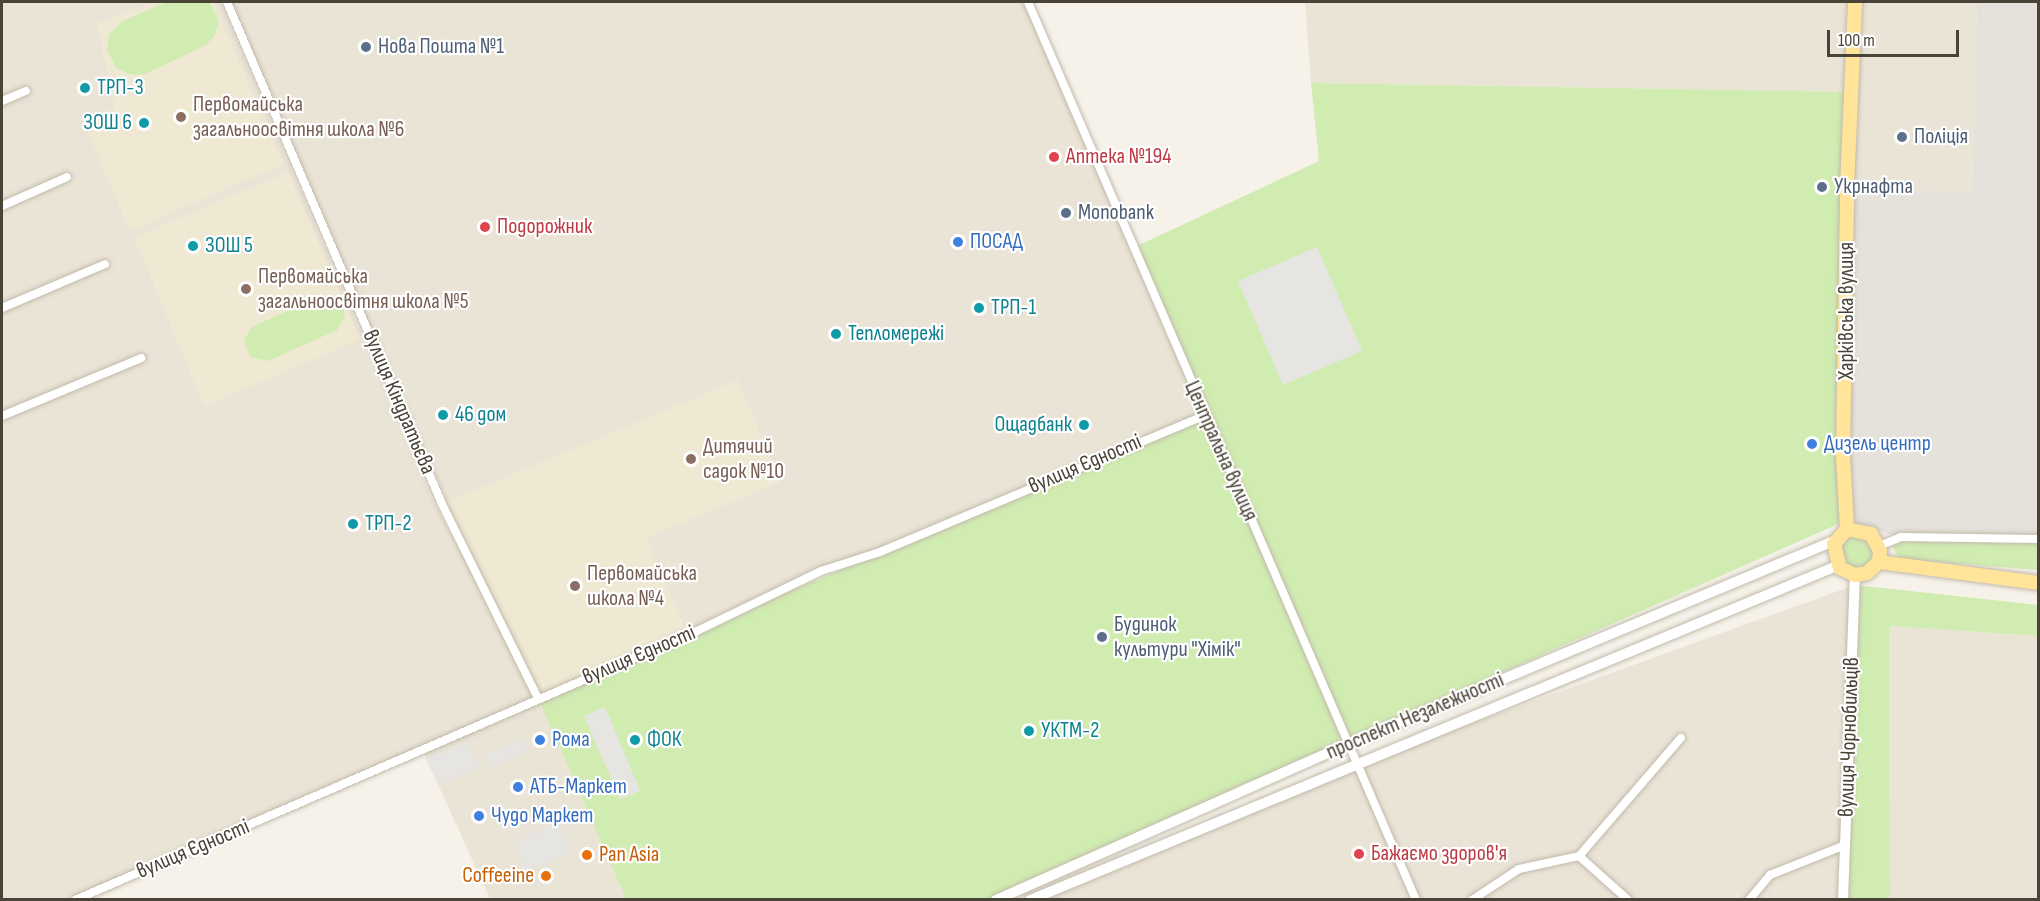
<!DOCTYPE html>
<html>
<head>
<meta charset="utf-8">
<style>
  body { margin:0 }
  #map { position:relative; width:2040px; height:901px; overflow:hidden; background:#f6f2ea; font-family:"Sofia Sans Condensed",sans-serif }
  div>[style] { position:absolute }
  .residential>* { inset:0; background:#eae4d7 }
  .industrial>* { inset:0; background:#e5e1db }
  .education>* { inset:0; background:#efe8d3 }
  .green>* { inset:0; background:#d0ecb1 }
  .parking>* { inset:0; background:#e7e5e1 }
  .roads { filter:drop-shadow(0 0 2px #c2baab) drop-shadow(0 0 2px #c2baab) }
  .minor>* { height:8px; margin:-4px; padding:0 4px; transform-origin:4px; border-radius:4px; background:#fff }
  .tertiary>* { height:10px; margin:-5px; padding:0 5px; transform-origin:5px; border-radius:5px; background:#fff }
  .primary>* { height:14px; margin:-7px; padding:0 7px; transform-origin:7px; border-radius:7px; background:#ffe499 }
  .dots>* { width:16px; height:16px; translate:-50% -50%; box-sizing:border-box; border:3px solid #fff; border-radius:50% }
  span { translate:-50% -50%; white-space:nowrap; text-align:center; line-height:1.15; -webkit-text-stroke:4.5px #fff; paint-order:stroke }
  .service-label { font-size:22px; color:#4e5e75 }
  .left { translate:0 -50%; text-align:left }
  .culture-label { font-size:22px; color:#0d838f }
  .right { translate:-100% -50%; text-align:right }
  .education-label { font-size:22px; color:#785e54 }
  .health-label { font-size:22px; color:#be3a42 }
  .shop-label { font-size:22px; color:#366cbe }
  .street-label { font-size:22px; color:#4a4337 }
  .food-label { font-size:22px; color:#c56008 }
  .frame { position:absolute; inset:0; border:3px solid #4a4337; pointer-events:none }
  .scale { position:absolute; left:1827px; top:30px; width:132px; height:27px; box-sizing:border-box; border:3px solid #4a4337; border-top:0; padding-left:8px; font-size:18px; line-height:21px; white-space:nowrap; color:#4a4337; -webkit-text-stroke:4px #fff; paint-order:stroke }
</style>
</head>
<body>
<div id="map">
  <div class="residential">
    <div style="clip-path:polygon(2px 2px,220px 2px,433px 501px,531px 684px,343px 271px,227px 2px,1027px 2px,1204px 416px,880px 552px,821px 571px,539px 699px,626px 899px,490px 899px,422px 749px,75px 899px,2px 900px)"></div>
    <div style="clip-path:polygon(1305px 2px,1977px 2px,1972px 193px,1847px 187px,1852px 92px,1311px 83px)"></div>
    <div style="clip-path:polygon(1855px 585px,1843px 899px,1039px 900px,1359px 764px)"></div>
    <div style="clip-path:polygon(1889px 626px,2038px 636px,2038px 899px,1890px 899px)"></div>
  </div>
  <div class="industrial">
    <div style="clip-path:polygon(1977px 2px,2038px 2px,2038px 539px,1901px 537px,1845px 521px,1847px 187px,1972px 193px)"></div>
  </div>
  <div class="education">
    <div style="clip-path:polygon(150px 2px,213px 2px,283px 164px,130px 231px,84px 123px,115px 110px,97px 24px)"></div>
    <div style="clip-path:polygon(288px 172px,360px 340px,204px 406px,134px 237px)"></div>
    <div style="clip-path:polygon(738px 380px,780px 482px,646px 538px,688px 635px,538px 698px,442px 504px)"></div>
  </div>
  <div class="green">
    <div style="clip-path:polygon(167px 2px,209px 2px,219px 20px,215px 35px,206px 45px,145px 74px,133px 75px,117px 69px,107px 50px,109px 34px,123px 21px)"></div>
    <div style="clip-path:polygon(1311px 83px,1852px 92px,1845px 521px,989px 899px,626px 899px,538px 698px,1204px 416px,1137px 246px,1319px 161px)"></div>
    <div style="clip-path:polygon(321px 296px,333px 297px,343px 306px,345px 317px,337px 330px,268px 361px,250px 357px,244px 340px,252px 327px)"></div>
    <div style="clip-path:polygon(1865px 531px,1879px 562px,1847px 573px,1834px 544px,1840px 534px)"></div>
    <div style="clip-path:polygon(1901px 537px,2038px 539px,2038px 570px,1900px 559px,1889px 542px)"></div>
    <div style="clip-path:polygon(1855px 585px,2038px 605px,2038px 636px,1889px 626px,1890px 899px,1843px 900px)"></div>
  </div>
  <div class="parking">
    <div style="clip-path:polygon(1317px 247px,1362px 351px,1283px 385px,1238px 281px)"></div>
    <div style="clip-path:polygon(605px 707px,640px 791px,620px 799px,584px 716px)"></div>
    <div style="clip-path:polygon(521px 737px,527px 751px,491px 767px,485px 754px)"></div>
    <div style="clip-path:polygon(467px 740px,479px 767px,438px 785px,426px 759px)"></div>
    <div style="clip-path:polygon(558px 822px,571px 852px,526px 872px,513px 843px)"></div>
  </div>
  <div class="roads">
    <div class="minor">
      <div style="left:227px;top:2px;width:546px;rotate:66.82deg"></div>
      <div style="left:442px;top:504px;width:216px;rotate:63.7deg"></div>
      <div style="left:1028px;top:2px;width:978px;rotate:66.63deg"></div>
      <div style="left:2px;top:101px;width:26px;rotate:-23deg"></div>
      <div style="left:2px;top:206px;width:71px;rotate:-24deg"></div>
      <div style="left:2px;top:308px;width:112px;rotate:-23.1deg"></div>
      <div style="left:2px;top:416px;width:151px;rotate:-22.6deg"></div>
      <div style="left:1879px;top:546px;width:24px;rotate:-22deg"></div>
      <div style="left:1901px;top:537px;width:137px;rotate:0.8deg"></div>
      <div style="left:1579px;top:856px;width:66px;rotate:41.9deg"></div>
      <div style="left:75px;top:900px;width:678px;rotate:-23.39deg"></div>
      <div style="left:697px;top:631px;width:138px;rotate:-25.8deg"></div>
      <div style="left:821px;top:571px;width:62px;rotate:-17.9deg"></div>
      <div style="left:880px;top:552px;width:351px;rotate:-22.8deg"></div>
      <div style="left:1472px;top:900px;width:56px;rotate:-33.4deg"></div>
      <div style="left:1519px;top:869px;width:61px;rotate:-12.2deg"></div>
      <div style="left:1579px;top:856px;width:156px;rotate:-49.2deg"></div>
      <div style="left:1749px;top:900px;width:33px;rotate:-50deg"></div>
      <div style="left:1770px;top:875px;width:81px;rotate:-21.8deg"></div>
    </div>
    <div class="tertiary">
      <div style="left:996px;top:900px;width:387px;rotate:-23.9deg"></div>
      <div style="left:1350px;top:743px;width:527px;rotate:-22.67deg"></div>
      <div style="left:1030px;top:900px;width:876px;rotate:-22.49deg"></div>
      <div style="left:1843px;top:900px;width:325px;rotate:-87.9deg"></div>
    </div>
    <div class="primary">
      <div style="left:1847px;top:529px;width:74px;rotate:-93.1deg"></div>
      <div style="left:1843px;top:455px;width:268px;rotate:-89.1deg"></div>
      <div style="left:1847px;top:187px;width:185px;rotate:-87.5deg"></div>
      <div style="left:1847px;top:529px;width:20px;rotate:131deg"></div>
      <div style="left:1834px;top:544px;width:25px;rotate:76deg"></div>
      <div style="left:1840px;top:568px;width:17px;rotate:25deg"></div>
      <div style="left:1855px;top:575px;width:12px;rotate:-9deg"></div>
      <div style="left:1867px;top:573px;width:16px;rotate:-43deg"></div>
      <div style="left:1847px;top:529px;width:25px;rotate:12deg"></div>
      <div style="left:1871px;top:534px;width:19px;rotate:62deg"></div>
      <div style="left:1880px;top:551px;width:11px;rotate:95deg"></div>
      <div style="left:1879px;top:562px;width:160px;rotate:7.5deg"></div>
    </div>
  </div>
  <div class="dots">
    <div style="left:366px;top:47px;background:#5c6f8a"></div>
    <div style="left:85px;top:88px;background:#0f9aa8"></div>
    <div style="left:181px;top:117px;background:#8d6e63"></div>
    <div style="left:144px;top:123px;background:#0f9aa8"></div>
    <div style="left:1902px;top:137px;background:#5c6f8a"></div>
    <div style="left:1054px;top:157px;background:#e0444e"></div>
    <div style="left:1822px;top:187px;background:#5c6f8a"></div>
    <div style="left:1066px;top:213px;background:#5c6f8a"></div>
    <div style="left:485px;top:227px;background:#e0444e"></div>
    <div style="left:958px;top:242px;background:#3f7fe0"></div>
    <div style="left:193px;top:246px;background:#0f9aa8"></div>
    <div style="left:246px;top:289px;background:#8d6e63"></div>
    <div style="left:979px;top:308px;background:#0f9aa8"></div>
    <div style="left:836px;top:334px;background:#0f9aa8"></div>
    <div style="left:443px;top:415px;background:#0f9aa8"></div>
    <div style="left:1084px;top:425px;background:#0f9aa8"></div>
    <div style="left:1812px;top:444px;background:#3f7fe0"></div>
    <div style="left:691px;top:459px;background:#8d6e63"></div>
    <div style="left:353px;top:524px;background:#0f9aa8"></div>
    <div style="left:575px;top:586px;background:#8d6e63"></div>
    <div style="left:1102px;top:637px;background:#5c6f8a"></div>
    <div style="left:1029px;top:731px;background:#0f9aa8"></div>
    <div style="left:540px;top:740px;background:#3f7fe0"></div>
    <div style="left:635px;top:740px;background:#0f9aa8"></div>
    <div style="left:518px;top:787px;background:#3f7fe0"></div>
    <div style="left:479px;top:816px;background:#3f7fe0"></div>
    <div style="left:1359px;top:854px;background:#e0444e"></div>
    <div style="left:587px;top:855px;background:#e8710a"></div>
    <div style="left:546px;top:876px;background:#e8710a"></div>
  </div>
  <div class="service-label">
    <span class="left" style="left:378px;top:47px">Нова Пошта №1</span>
    <span class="left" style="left:1914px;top:137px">Поліція</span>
    <span class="left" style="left:1834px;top:187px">Укрнафта</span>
    <span class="left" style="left:1078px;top:213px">Monobank</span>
    <span class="left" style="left:1114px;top:637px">Будинок<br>культури "Хімік"</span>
  </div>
  <div class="culture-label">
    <span class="left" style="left:97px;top:88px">ТРП-3</span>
    <span class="right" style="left:132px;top:123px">ЗОШ 6</span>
    <span class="left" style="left:205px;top:246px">ЗОШ 5</span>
    <span class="left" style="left:991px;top:308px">ТРП-1</span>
    <span class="left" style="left:848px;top:334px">Тепломережі</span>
    <span class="left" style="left:455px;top:415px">46 дом</span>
    <span class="right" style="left:1072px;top:425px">Ощадбанк</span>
    <span class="left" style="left:365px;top:524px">ТРП-2</span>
    <span class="left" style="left:1041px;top:731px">УКТМ-2</span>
    <span class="left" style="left:647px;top:740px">ФОК</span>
  </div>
  <div class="education-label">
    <span class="left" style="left:193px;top:117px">Первомайська<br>загальноосвітня школа №6</span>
    <span class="left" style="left:258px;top:289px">Первомайська<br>загальноосвітня школа №5</span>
    <span class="left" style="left:703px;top:459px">Дитячий<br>садок №10</span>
    <span class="left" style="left:587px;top:586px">Первомайська<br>школа №4</span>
  </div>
  <div class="health-label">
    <span class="left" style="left:1066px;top:157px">Аптека №194</span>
    <span class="left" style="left:497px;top:227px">Подорожник</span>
    <span class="left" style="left:1371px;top:854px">Бажаємо здоров'я</span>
  </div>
  <div class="shop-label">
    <span class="left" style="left:970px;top:242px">ПОСАД</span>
    <span class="left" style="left:1824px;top:444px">Дизель центр</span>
    <span class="left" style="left:552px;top:740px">Рома</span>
    <span class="left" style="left:530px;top:787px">АТБ-Маркет</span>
    <span class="left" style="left:491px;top:816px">Чудо Маркет</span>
  </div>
  <div class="street-label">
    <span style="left:1847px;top:311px;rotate:-90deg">Харківська вулиця</span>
    <span style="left:399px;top:402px;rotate:67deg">вулиця Кіндратьєва</span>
    <span style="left:1221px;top:451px;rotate:66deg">Центральна вулиця</span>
    <span style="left:1085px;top:464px;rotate:-23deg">вулиця Єдності</span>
    <span style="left:639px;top:655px;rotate:-23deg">вулиця Єдності</span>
    <span style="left:1415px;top:716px;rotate:-23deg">проспект Незалежності</span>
    <span style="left:1849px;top:737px;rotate:-88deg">вулиця Чорнобильців</span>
    <span style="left:193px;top:849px;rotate:-23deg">вулиця Єдності</span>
  </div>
  <div class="food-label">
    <span class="left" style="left:599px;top:855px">Pan Asia</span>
    <span class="right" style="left:534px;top:876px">Coffeeine</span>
  </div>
  <div class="frame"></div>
  <div class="scale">100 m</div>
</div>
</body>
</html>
